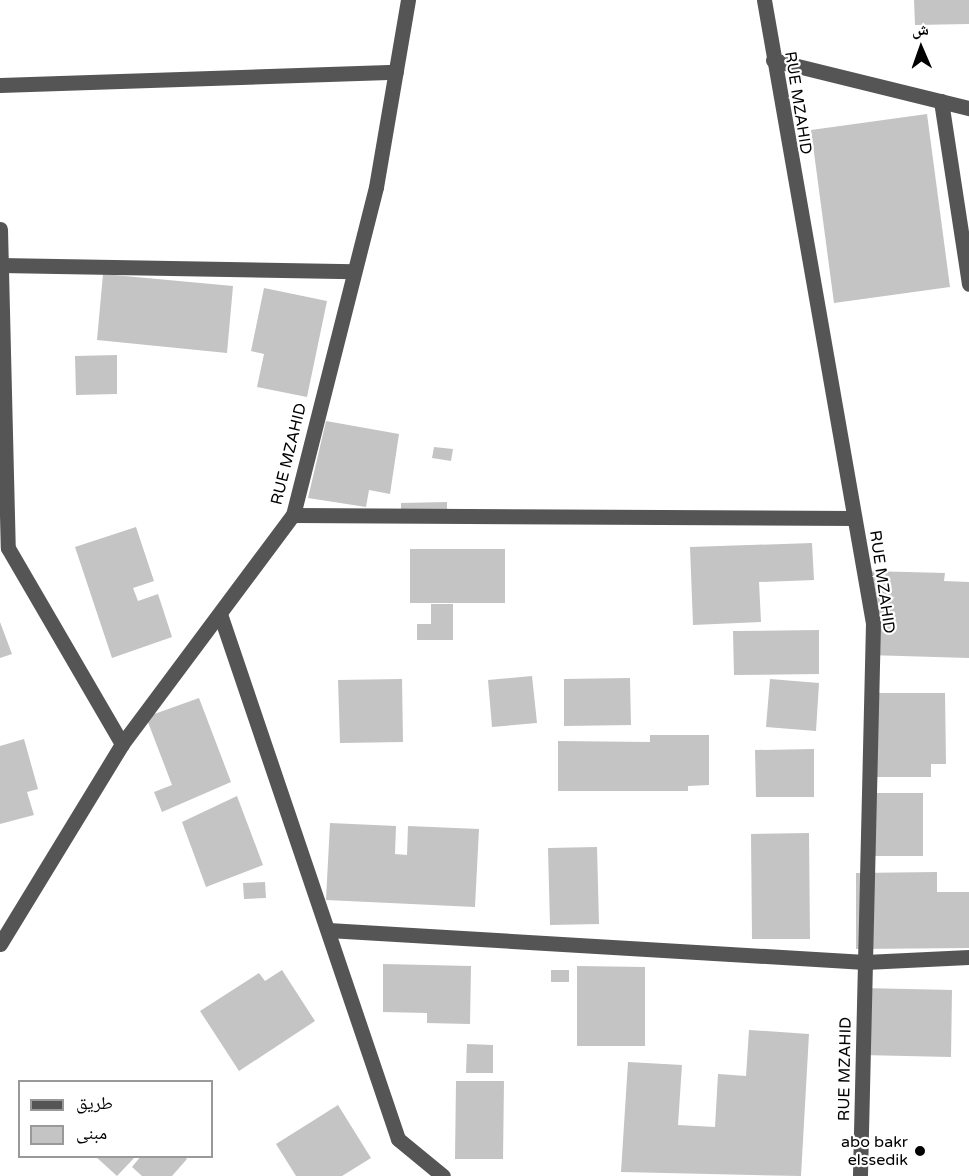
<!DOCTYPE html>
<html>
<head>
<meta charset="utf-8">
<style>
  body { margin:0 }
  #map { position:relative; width:969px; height:1176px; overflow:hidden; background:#fff; font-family:"Varela Round","Noto Naskh Arabic",sans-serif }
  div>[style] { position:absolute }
  .building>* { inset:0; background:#c4c4c4 }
  .minor>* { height:15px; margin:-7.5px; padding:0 7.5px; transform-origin:7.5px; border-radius:7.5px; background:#555 }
  .dots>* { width:16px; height:16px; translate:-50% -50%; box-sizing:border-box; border:3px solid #fff; border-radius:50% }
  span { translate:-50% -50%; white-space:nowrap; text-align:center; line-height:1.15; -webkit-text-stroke:4.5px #fff; paint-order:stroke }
  .street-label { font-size:16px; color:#000 }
  .poi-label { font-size:16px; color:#000 }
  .right { translate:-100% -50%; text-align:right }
  .legend { position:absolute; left:18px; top:1080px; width:195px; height:78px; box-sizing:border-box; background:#fff; border:2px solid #999; margin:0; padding:8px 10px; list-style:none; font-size:18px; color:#000 }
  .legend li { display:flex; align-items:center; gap:12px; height:30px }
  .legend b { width:30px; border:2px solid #999 }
  .north { position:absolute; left:891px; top:18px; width:60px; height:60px; -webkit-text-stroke:4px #fff; paint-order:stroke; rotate:358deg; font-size:16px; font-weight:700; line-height:24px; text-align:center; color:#000 }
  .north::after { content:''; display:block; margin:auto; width:21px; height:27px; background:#000; clip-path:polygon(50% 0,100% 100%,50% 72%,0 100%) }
</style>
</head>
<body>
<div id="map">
  <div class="building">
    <div style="clip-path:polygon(914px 0,969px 0,969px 24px,915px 25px)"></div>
    <div style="clip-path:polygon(927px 114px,950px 287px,834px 303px,811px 130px)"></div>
    <div style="clip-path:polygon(103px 274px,233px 286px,227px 353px,97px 340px)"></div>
    <div style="clip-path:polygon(264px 288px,327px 301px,307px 397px,257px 387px,264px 354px,251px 351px)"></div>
    <div style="clip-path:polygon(117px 355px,117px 394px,76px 395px,75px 356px)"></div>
    <div style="clip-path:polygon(326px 421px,399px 434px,390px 494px,369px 490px,366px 507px,308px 498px)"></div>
    <div style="clip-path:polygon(434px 447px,453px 449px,451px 461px,432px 458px)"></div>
    <div style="clip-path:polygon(447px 502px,447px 521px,401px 521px,401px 503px)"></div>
    <div style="clip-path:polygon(136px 527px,154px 581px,133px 588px,138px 601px,158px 594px,172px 637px,112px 658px,75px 547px)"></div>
    <div style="clip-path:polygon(812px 543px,814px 580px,759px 582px,761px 622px,693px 625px,690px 547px)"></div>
    <div style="clip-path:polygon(410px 549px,505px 549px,505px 603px,410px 603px)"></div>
    <div style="clip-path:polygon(869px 571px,945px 573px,944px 581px,969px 582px,969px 658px,867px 655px)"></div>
    <div style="clip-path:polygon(431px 604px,453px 604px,453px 640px,417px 640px,417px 624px,431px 624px)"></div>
    <div style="clip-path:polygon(0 622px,12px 654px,0 658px)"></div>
    <div style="clip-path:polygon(819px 630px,819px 674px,734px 675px,733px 631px)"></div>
    <div style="clip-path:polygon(532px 676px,537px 723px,492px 727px,488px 680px)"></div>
    <div style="clip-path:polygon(630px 678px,631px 725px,564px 726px,564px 679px)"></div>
    <div style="clip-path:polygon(402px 679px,403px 742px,340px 743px,338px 680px)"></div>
    <div style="clip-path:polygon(770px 679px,819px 683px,816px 731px,766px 727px)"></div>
    <div style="clip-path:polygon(871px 693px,945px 693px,946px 764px,931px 764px,931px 777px,867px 777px)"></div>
    <div style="clip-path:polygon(199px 698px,231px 782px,162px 812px,154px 792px,172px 785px,146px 717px)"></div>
    <div style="clip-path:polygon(650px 735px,709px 735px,709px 785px,688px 786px,688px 791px,558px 791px,558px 741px,650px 742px)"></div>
    <div style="clip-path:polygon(24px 739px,38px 789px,27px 792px,34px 815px,0 824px,0 746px)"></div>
    <div style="clip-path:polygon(814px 749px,814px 797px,756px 797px,755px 750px)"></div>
    <div style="clip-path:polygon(862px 793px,923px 793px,923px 856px,863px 856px)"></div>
    <div style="clip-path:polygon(237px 796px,263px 865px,206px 887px,182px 822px)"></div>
    <div style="clip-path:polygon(330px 823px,396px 826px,395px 854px,407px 855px,408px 826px,479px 829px,475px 907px,326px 900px)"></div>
    <div style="clip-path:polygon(809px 833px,810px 939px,752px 939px,751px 834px)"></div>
    <div style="clip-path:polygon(597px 847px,599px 924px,550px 925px,548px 848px)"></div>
    <div style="clip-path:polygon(937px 872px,937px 892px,969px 892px,969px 948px,856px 949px,856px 873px)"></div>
    <div style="clip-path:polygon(265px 882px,266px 898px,244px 899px,243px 883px)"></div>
    <div style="clip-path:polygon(383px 964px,471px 966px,470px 1024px,427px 1023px,427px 1013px,383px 1012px)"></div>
    <div style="clip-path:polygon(577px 966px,645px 967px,645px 1046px,577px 1046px)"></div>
    <div style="clip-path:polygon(282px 970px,315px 1021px,239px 1071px,200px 1011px,259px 973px,265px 981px)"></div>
    <div style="clip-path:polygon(551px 970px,569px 970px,569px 982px,551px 982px)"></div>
    <div style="clip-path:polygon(862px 988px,952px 990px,951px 1057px,861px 1055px)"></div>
    <div style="clip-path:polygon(749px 1030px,809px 1034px,801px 1176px,621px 1172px,628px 1062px,682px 1065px,678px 1125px,715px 1127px,718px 1074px,746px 1076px)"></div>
    <div style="clip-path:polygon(467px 1044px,493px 1045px,493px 1073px,466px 1073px)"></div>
    <div style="clip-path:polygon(456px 1081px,504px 1081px,503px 1159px,455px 1159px)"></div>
    <div style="clip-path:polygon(338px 1105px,371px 1158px,342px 1176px,296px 1176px,276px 1144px)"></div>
    <div style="clip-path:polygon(95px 1156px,136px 1156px,117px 1176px)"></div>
    <div style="clip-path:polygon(141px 1156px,183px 1156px,187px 1159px,172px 1176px,142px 1176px,132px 1167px)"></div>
  </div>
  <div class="minor">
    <div style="left:764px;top:0;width:632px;rotate:80.08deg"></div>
    <div style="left:873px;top:623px;width:553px;rotate:91.35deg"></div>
    <div style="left:773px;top:60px;width:202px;rotate:13.8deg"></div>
    <div style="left:0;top:85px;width:396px;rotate:-1.9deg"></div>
    <div style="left:941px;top:101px;width:185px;rotate:81.3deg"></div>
    <div style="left:0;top:229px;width:319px;rotate:88.6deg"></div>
    <div style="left:8px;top:548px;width:227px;rotate:59.8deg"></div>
    <div style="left:0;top:265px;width:354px;rotate:1deg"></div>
    <div style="left:293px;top:515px;width:561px;rotate:0.31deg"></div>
    <div style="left:220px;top:614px;width:554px;rotate:71.27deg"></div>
    <div style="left:398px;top:1139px;width:58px;rotate:39.4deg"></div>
    <div style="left:328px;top:930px;width:538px;rotate:3.41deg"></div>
    <div style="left:865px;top:962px;width:104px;rotate:-2.8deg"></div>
    <div style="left:0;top:944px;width:234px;rotate:-58.6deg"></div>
    <div style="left:122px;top:744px;width:286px;rotate:-53.3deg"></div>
    <div style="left:293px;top:515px;width:338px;rotate:-75.8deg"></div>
    <div style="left:376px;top:187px;width:190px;rotate:-80.3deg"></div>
  </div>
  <div class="dots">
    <div style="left:920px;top:1151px;background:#000"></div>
  </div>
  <div class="street-label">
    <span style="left:798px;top:103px;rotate:81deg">RUE MZAHID</span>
    <span style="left:289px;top:454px;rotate:-76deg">RUE MZAHID</span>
    <span style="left:882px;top:582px;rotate:82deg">RUE MZAHID</span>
    <span style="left:845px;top:1069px;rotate:-89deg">RUE MZAHID</span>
  </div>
  <div class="poi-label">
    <span class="right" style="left:908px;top:1151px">abo bakr<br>elssedik</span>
  </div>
  <ul class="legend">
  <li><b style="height:8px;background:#555"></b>طريق</li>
  <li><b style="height:16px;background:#c4c4c4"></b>مبنى</li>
  </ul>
  <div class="north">ش</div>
</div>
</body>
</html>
